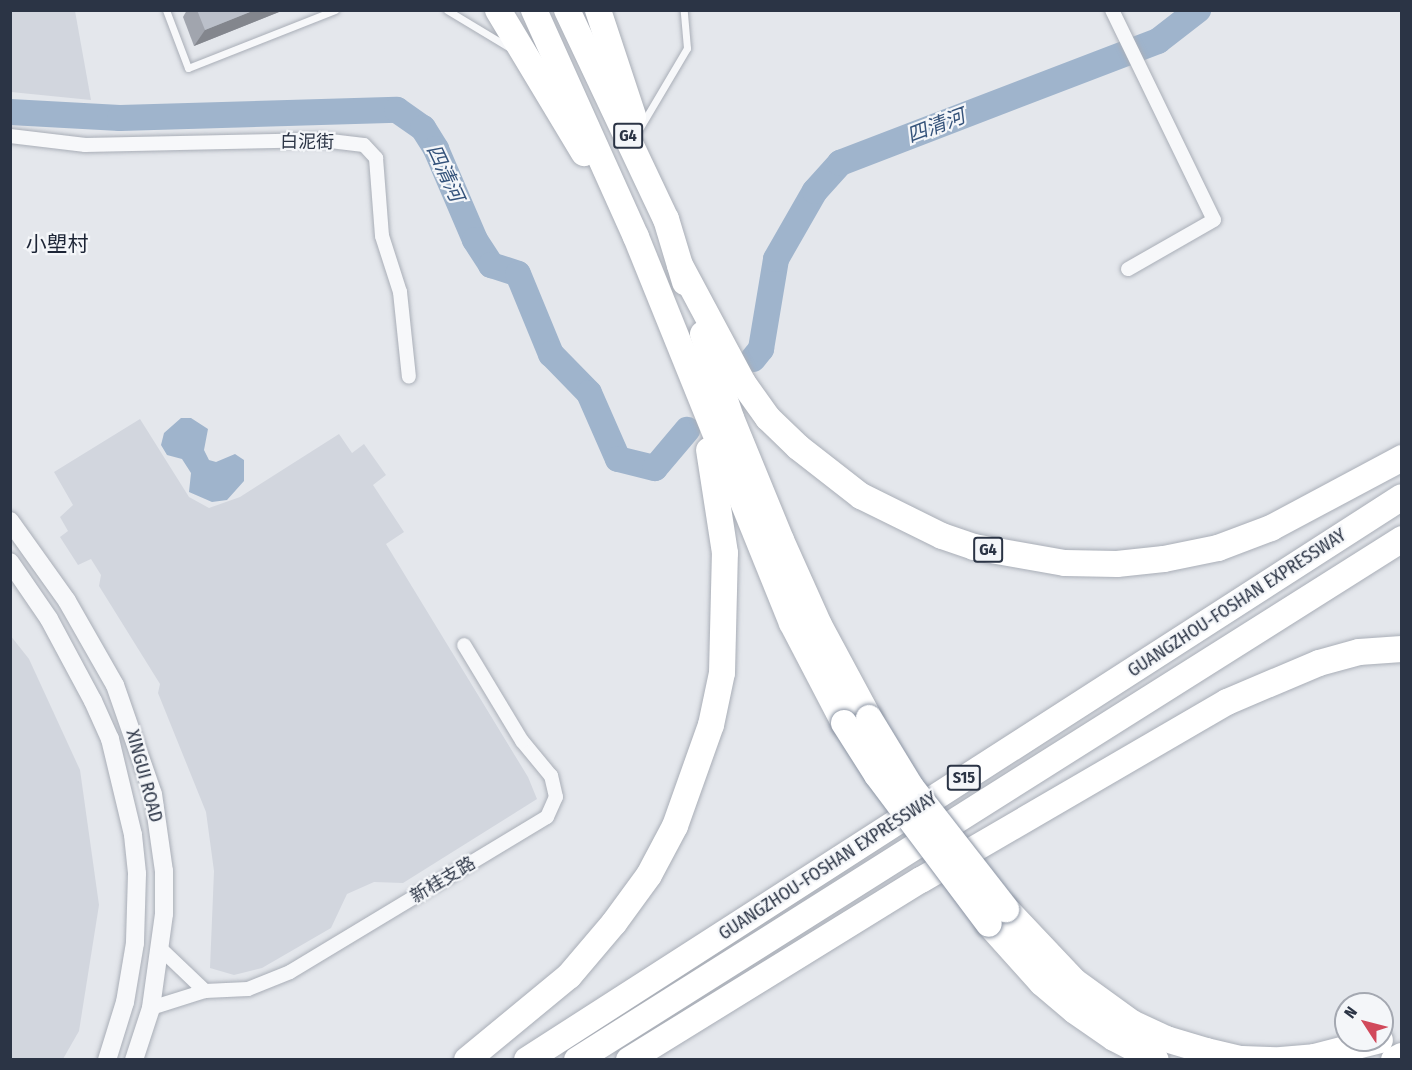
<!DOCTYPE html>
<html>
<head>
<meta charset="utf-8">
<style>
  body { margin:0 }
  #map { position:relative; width:1412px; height:1070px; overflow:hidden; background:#e4e7ec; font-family:"Fira Sans Condensed","Noto Sans SC",sans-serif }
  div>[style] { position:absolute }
  .built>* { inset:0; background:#d2d6de }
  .water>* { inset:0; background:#9fb4cc }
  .river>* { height:26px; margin:-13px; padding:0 13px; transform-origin:13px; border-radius:13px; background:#9fb4cc }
  .roads { filter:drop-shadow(0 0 2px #a9aeb7) drop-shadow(0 0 2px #a9aeb7) }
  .service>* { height:7px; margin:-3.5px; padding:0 3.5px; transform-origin:3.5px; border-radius:3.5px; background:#f7f8fa }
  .minor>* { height:14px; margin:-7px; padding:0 7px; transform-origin:7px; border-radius:7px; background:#f7f8fa }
  .tertiary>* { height:18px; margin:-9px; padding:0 9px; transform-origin:9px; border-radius:9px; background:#f7f8fa }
  .motorway>* { height:26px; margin:-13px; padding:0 13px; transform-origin:13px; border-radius:13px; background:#fff }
  .bridges { filter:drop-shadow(0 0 2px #8b94a3) drop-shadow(0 0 2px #8b94a3) }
  .motorway-bridge>* { height:26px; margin:-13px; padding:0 13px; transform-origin:13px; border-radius:13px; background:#fff }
  .wall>* { inset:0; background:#a1a5ae }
  .shaded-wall>* { inset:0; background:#83868d }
  .building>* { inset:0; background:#bbc0ca }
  span { translate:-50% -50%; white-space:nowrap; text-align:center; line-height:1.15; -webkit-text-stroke:4.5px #f4f6f9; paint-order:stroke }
  .shield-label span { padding:2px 4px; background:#f4f6f9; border:2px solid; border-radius:4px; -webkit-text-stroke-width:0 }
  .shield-label { font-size:16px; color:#2b3445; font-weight:700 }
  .street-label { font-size:18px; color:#2b3445 }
  .water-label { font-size:20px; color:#34527a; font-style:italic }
  .quarter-label { font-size:21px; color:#1d2536 }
  .frame { position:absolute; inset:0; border:12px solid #2b3445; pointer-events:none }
  .north { position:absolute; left:1334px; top:992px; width:60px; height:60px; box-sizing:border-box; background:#f4f6f9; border:2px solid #a4a8b1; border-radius:50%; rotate:306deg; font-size:16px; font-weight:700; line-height:24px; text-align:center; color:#2b3445 }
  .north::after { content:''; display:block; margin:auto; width:21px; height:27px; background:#d1495b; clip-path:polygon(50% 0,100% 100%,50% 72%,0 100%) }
</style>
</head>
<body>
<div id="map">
  <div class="built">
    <div style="clip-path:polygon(10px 11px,75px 11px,91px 100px,11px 92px)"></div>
    <div style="clip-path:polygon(140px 419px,189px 497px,209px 508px,240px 497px,339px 434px,352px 453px,364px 444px,386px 475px,373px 485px,404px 532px,386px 544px,528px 777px,537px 799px,403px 883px,374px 882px,347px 894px,331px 928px,262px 968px,234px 975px,210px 968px,214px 871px,206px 812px,158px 693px,160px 684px,99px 586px,101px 575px,91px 559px,78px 565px,60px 537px,68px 531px,60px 517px,73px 505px,54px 472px)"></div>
    <div style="clip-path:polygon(10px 635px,29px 659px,80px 770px,99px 905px,79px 1031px,63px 1059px,11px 1059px)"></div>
  </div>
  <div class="water">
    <div style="clip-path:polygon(181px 418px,191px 418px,208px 429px,204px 450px,209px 460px,216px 462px,235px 454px,244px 460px,244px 481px,227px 500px,212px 502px,189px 492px,191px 473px,182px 459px,167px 455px,161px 445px,164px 433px)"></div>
  </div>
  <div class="river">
    <div style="left:10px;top:112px;width:110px;rotate:3.1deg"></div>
    <div style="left:120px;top:118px;width:277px;rotate:-1.7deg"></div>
    <div style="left:397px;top:110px;width:32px;rotate:35deg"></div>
    <div style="left:423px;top:128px;width:25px;rotate:58deg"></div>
    <div style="left:436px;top:149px;width:99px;rotate:66.8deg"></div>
    <div style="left:475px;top:240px;width:30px;rotate:57deg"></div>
    <div style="left:491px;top:265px;width:28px;rotate:18deg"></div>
    <div style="left:518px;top:274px;width:87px;rotate:67.6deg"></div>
    <div style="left:551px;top:354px;width:54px;rotate:45.7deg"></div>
    <div style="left:589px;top:393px;width:72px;rotate:66.3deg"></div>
    <div style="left:618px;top:459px;width:38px;rotate:14deg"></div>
    <div style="left:655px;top:468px;width:50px;rotate:-49.9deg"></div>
    <div style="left:753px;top:359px;width:13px;rotate:-51deg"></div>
    <div style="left:761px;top:349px;width:91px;rotate:-80.5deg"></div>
    <div style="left:776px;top:259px;width:78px;rotate:-60.2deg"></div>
    <div style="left:815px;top:191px;width:38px;rotate:-48deg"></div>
    <div style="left:840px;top:163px;width:341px;rotate:-21deg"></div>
    <div style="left:1158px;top:41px;width:51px;rotate:-37.8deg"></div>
  </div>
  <div class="roads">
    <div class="service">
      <div style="left:166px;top:10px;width:62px;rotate:69.2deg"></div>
      <div style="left:188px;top:68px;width:158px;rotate:-21.5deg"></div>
      <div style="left:447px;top:10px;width:76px;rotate:31deg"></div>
      <div style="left:638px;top:131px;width:96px;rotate:-59.4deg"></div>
      <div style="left:687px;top:48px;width:38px;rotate:-95deg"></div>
    </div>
    <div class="minor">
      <div style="left:1112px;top:10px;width:233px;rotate:64.1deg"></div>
      <div style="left:1214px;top:220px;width:99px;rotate:150.3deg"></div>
      <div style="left:10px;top:136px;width:76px;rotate:6.8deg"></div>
      <div style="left:85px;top:145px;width:237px;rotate:-1.2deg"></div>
      <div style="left:322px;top:140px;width:42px;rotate:6.8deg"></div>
      <div style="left:364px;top:145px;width:18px;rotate:47deg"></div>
      <div style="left:376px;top:158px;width:78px;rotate:85.6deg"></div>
      <div style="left:382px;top:236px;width:59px;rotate:72.2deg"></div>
      <div style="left:400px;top:292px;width:85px;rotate:84deg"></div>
      <div style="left:161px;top:949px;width:61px;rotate:43.7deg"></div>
      <div style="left:151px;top:1008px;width:57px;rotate:-17.5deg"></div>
      <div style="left:205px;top:991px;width:43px;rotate:-2.7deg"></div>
      <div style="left:248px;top:989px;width:45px;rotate:-22deg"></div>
      <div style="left:290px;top:972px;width:300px;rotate:-31.1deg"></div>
      <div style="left:547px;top:817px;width:22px;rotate:-66deg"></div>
      <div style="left:556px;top:797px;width:22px;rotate:-103deg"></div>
      <div style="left:551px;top:776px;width:45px;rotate:-129.6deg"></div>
      <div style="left:522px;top:741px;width:112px;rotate:-121.1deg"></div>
    </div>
    <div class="tertiary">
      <div style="left:10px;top:521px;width:98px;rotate:54.5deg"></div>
      <div style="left:67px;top:601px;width:97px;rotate:60.3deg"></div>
      <div style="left:115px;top:685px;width:115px;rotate:70.8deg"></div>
      <div style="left:153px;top:794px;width:78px;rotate:81.9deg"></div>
      <div style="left:164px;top:871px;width:43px;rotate:90deg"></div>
      <div style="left:164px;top:914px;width:95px;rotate:97.9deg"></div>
      <div style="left:151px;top:1008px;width:55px;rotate:108.1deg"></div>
      <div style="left:10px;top:562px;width:69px;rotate:55.6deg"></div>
      <div style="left:49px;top:619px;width:93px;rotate:61.8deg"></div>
      <div style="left:93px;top:701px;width:42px;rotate:65.9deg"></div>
      <div style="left:110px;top:739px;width:99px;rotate:76.5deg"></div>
      <div style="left:133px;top:835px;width:39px;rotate:84deg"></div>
      <div style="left:137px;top:874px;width:69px;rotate:91.7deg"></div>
      <div style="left:135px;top:943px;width:60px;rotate:99.6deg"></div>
      <div style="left:125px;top:1002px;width:61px;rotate:107.2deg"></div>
    </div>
    <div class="motorway">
      <div style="left:498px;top:10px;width:167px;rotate:59deg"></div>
      <div style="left:534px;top:10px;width:249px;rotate:65.8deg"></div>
      <div style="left:636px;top:237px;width:416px;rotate:68deg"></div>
      <div style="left:792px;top:623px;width:113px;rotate:62.5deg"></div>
      <div style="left:567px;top:10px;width:231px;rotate:64.7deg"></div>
      <div style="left:666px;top:219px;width:66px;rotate:73.2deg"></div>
      <div style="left:598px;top:10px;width:112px;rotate:71.7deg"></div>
      <div style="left:680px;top:265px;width:134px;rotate:61.9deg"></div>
      <div style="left:743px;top:383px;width:43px;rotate:54.5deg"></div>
      <div style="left:768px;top:418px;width:42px;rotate:44deg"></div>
      <div style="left:798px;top:447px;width:80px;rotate:37.9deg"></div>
      <div style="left:861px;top:496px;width:90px;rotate:26.3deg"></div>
      <div style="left:942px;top:536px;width:34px;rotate:19deg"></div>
      <div style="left:974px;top:547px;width:92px;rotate:10deg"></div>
      <div style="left:1065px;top:563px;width:52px;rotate:1.1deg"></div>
      <div style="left:1117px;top:564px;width:47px;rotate:-6.1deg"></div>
      <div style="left:1164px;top:559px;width:55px;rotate:-11.5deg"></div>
      <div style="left:1218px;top:548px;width:57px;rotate:-20.7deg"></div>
      <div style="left:1271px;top:528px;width:149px;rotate:-28.1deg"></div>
      <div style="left:703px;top:334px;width:89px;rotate:71.6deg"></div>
      <div style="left:731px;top:418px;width:132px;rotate:67.7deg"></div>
      <div style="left:781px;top:540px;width:93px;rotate:65.9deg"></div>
      <div style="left:819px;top:625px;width:106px;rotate:61.7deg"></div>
      <div style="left:1006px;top:909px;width:99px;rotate:46.6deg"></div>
      <div style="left:1074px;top:981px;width:72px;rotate:35.9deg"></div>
      <div style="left:1132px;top:1023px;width:38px;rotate:25deg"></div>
      <div style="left:1166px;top:1039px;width:42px;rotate:16.7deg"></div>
      <div style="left:1206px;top:1051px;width:37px;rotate:13deg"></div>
      <div style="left:1242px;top:1059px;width:34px;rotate:2deg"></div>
      <div style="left:989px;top:924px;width:79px;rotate:48.1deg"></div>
      <div style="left:1042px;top:983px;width:43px;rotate:40.3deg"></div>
      <div style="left:1075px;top:1011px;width:47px;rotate:34.7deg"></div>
      <div style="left:1114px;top:1038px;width:47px;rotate:27.6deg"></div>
      <div style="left:467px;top:1060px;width:132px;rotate:-39.5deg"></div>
      <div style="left:569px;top:976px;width:70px;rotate:-49.7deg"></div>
      <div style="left:614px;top:923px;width:59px;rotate:-53.9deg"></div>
      <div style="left:649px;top:875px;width:55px;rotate:-62deg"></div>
      <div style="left:675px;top:826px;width:107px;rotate:-70.4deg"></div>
      <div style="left:711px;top:725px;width:53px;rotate:-78.1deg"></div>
      <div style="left:722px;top:673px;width:120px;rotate:-88.6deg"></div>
      <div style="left:725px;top:553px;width:104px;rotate:-98.8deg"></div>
      <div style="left:527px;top:1060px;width:1040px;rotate:-32.76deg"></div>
      <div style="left:577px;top:1060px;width:976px;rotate:-32.27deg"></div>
      <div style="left:629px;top:1060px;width:343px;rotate:-31.7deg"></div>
      <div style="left:921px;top:880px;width:354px;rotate:-30.2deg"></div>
      <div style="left:1227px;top:702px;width:100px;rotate:-23deg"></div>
      <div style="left:1319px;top:663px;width:41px;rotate:-15.4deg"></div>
      <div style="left:1359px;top:652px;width:43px;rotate:-4deg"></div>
      <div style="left:1281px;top:1060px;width:33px;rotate:-5deg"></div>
      <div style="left:1314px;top:1057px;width:68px;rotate:-14.4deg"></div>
      <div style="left:1394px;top:1060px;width:9px;rotate:-27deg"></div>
    </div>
  </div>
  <div class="bridges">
    <div class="motorway-bridge">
      <div style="left:869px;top:718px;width:81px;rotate:58.7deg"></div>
      <div style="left:911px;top:787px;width:155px;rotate:52.1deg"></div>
      <div style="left:844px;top:723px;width:62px;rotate:57.6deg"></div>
      <div style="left:877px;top:775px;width:186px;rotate:53.1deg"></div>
    </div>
  </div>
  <div class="wall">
    <div style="clip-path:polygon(187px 10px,284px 10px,194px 46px,183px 17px)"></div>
  </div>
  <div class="shaded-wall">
    <div style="clip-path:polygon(255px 10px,284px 10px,194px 46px,205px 30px)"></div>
  </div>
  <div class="building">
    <div style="clip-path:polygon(197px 10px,255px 10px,205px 30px)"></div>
  </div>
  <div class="shield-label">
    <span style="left:628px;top:136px">G4</span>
    <span style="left:988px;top:550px">G4</span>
    <span style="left:964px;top:778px">S15</span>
  </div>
  <div class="street-label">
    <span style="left:307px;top:142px;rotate:1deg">白泥街</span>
    <span style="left:1237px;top:603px;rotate:-33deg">GUANGZHOU-FOSHAN EXPRESSWAY</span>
    <span style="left:144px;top:776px;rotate:75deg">XINGUI ROAD</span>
    <span style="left:828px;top:866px;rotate:-33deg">GUANGZHOU-FOSHAN EXPRESSWAY</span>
    <span style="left:443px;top:880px;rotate:-31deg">新桂支路</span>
  </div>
  <div class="water-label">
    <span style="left:936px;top:126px;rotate:-21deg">四清河</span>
    <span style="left:445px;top:173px;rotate:65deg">四清河</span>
  </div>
  <div class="quarter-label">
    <span style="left:57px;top:244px">小塱村</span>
  </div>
  <div class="frame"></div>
  <div class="north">N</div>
</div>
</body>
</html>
